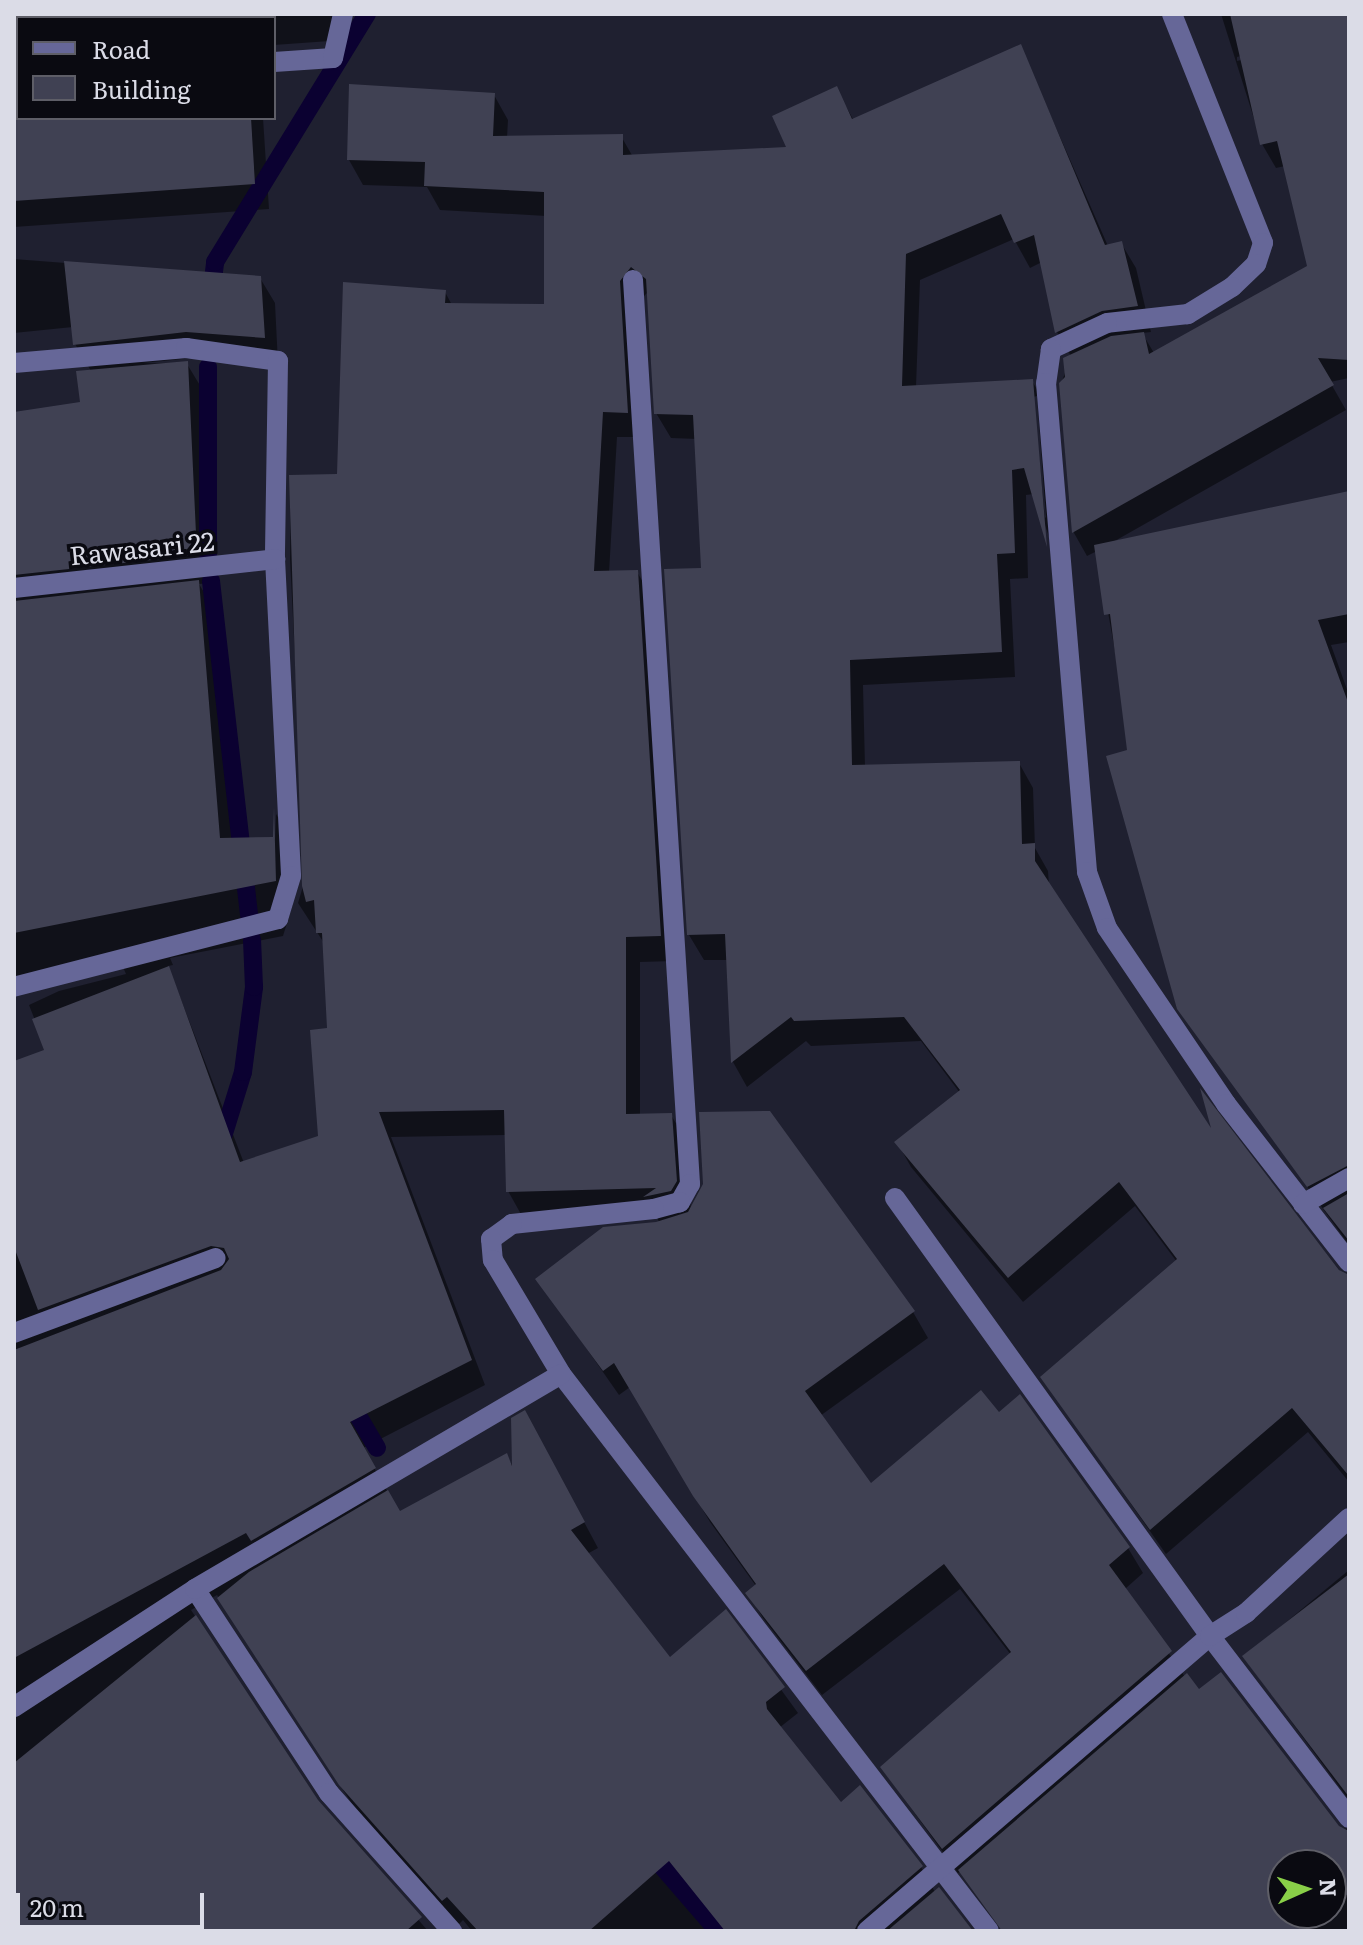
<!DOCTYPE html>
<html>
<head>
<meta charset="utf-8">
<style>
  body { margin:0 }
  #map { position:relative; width:1363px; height:1945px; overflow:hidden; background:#1f2030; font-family:Literata,serif }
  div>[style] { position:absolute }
  .shadow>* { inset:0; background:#0007 }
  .stream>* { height:18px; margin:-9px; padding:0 9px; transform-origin:9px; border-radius:9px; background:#0b0131 }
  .building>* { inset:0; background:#404153 }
  .minor>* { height:20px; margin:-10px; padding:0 10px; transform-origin:10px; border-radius:10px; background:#666798 }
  span { translate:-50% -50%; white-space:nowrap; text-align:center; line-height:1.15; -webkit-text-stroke:7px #0a0a11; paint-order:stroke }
  .street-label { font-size:26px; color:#dbdce7 }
  .frame { position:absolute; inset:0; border:16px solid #dbdce7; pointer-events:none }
  .legend { position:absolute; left:16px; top:16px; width:260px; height:104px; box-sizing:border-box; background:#0a0a11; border:2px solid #5e5e67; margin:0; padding:10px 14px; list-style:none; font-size:24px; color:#dbdce7 }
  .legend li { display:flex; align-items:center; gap:16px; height:40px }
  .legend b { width:40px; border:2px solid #5e5e67 }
  .north { position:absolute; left:1267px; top:1849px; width:80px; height:80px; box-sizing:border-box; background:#0a0a11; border:2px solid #5e5e67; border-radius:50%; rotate:87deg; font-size:22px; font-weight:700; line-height:32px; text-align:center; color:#dbdce7 }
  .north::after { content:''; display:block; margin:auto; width:28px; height:36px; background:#89cf48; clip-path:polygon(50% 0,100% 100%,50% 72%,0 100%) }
  .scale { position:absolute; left:16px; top:1893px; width:188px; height:36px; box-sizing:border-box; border:4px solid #dbdce7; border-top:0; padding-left:10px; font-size:24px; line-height:28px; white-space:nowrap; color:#dbdce7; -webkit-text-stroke:6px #0a0a11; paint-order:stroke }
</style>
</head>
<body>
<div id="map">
  <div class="shadow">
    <div style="clip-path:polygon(14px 14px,348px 14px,344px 40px,274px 45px,274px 18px,18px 18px,18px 118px,263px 118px,269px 209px,14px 227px)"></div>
    <div style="clip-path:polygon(evenodd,1221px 14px,1349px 14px,1349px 378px,1330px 382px,1346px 410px,1113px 542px,1349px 493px,1349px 642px,1331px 645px,1349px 695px,1349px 1245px,1179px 1008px,1097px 551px,1087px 556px,1074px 533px,1061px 384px,1071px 356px,1057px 332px,1042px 262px,1030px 268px,1014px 239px,920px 280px,916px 387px,1032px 381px,1047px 406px,1059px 565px,1034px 494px,1026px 495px,1028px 578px,1010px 579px,1015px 677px,863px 685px,865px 766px,1019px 763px,1033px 788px,1035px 848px,1048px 871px,1049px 885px,1215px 1137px,1204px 1098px,1344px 1276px,1349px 1275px,1349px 1482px,1308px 1432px,1166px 1554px,1042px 1377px,1177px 1262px,1135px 1206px,1023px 1302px,911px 1167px,897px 1142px,960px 1093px,921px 1041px,811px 1046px,806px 1041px,747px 1087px,733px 1062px,728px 960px,704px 960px,689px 935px,703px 570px,697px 439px,671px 438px,656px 413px,649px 291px,633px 307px,642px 437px,617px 437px,609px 573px,637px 572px,652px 597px,675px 961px,640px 962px,640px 1116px,671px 1115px,686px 1140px,691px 1212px,913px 1312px,928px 1338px,820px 1416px,871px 1486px,999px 1414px,1128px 1548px,1143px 1573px,1125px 1589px,1185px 1677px,1338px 1828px,1349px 1829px,1349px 1931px,1014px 1931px,966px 1867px,958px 1873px,882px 1768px,1011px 1655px,960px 1589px,822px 1695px,763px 1618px,748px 1593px,756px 1586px,710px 1522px,630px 1387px,619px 1395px,538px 1279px,660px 1223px,654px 1213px,522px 1216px,508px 1191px,506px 1135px,391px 1137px,485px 1385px,363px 1448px,400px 1514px,507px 1456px,514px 1469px,539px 1438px,598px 1548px,587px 1554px,670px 1660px,725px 1612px,798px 1713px,779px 1728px,840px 1804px,921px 1867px,935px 1892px,926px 1931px,472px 1931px,463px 1920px,458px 1925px,356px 1810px,217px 1595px,191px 1610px,317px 1802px,428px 1931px,14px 1931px,14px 1063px,47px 1051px,29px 1005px,59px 991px,126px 974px,123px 967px,14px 979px,14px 414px,82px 404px,91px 371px,75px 344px,73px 327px,14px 333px,14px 259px,260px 278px,275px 303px,278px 363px,201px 357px,143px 363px,187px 364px,204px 392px,212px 583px,199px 584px,215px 611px,233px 840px,275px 839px,276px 814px,290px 837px,293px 904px,283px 936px,170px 958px,173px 965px,168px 966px,244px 1163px,320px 1137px,329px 1030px,324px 943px,298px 903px,306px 876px,290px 559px,291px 477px,339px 476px,445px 292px,452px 305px,546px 306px,546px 216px,440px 210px,427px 187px,363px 185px,349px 160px,494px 95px,508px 120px,507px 138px,621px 136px,633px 157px,789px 149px,836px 88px,854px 121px,1020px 46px,1108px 246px,1121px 243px,1136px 268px,1151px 332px,1142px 333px,1154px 353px,1309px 267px,1285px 166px,1276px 168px,1262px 144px,1221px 14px,1249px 54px,1250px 58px,1237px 61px,1237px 57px,1249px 54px,1221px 14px,1037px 396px,1046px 517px,1045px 518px,1033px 397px,1037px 396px,1221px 14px,1283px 1865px,1331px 1865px,1331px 1913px,1283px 1913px,1283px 1865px)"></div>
    <div style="clip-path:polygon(1349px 1570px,1349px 1800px,1244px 1657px)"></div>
  </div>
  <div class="stream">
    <div style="left:211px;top:296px;width:34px;rotate:-83deg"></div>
    <div style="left:215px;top:262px;width:291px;rotate:-58.5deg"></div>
    <div style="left:208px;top:367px;width:187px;rotate:90deg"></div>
    <div style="left:211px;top:581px;width:336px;rotate:83.5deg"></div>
    <div style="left:221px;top:1143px;width:74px;rotate:-72.8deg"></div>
    <div style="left:243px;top:1072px;width:86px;rotate:-82.6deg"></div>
    <div style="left:254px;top:987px;width:48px;rotate:-92.4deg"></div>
    <div style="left:347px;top:1397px;width:59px;rotate:59.5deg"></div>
    <div style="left:648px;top:1850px;width:107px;rotate:49.2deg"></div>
  </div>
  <div class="building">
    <div style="clip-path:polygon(1230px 14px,1349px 14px,1349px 360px,1318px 358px,1334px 385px,1072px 533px,1059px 383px,1065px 377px,1063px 358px,1111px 336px,1144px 332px,1149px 354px,1307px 266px,1277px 141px,1260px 145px)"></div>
    <div style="clip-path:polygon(1021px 44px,1105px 245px,1122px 241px,1138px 306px,1102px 311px,1055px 333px,1034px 235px,1014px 243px,1001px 214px,906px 254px,902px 386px,1033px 379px,1047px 547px,1024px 468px,1012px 470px,1015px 553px,997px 554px,1002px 652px,850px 660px,852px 765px,1020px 761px,1022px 844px,1035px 843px,1035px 861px,1211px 1128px,1200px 1088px,1339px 1270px,1349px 1275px,1349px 1476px,1292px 1408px,1150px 1530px,1040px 1377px,1177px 1259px,1119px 1182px,1008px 1278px,894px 1142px,960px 1090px,904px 1017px,794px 1021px,791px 1017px,731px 1063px,725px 934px,687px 935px,664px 569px,701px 568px,693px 415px,654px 414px,646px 279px,631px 267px,620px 281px,628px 413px,603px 412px,594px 571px,638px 570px,661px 936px,626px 937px,626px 1114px,672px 1113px,677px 1181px,671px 1191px,643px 1197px,656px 1188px,506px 1192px,504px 1110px,379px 1112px,472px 1360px,350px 1422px,376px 1468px,251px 1541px,246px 1533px,14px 1658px,14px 1350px,221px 1270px,229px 1259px,224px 1248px,211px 1246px,38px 1310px,14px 1247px,14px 1061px,44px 1050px,32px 1019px,169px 966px,240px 1162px,318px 1136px,310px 1030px,327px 1028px,322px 933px,316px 933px,314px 900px,306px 902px,302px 886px,289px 475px,337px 474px,343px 282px,446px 290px,445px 303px,544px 304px,544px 192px,424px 186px,425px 162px,347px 160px,349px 84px,495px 93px,493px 136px,623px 134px,623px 155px,786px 147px,772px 116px,837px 86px,852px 119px)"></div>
    <div style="clip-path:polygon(14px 118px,251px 118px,255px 184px,14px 201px)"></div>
    <div style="clip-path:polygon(64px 261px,261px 276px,265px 338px,186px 332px,73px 345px)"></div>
    <div style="clip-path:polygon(188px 361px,197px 555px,14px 575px,14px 412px,80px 402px,76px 371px)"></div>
    <div style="clip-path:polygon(1349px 491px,1349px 614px,1318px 620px,1349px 705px,1349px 1165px,1307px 1187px,1177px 1009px,1106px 756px,1127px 750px,1110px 614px,1104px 615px,1094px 545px)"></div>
    <div style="clip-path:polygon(199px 580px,220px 838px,273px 837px,274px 807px,276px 881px,14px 933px,14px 601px)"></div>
    <div style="clip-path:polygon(770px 1111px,915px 1311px,805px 1391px,871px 1483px,981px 1390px,999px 1412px,1020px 1394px,1130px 1547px,1109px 1565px,1172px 1651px,942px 1849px,880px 1767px,1011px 1652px,944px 1564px,806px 1671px,745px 1593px,756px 1584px,693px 1496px,614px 1363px,603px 1371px,535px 1279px,603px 1227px,656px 1222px,688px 1212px,703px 1184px,699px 1112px)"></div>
    <div style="clip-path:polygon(1349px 1193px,1349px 1241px,1323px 1208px)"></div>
    <div style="clip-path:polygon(525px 1410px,585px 1522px,571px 1530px,670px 1657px,726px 1609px,785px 1687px,766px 1702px,767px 1709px,841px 1802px,860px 1785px,923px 1866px,859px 1921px,854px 1931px,725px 1931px,669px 1861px,589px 1931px,478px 1931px,447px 1897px,442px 1901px,339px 1785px,217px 1598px,249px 1572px,388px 1490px,400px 1511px,507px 1453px,512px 1466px,511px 1418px)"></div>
    <div style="clip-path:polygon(1349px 1574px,1349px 1797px,1242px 1656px)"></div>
    <div style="clip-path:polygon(196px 1615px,318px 1800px,422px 1917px,406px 1931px,14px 1931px,14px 1763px)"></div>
    <div style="clip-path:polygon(1221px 1672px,1339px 1826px,1349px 1831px,1349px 1893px,1331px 1908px,1331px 1865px,1283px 1865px,1283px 1913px,1325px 1913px,1303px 1931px,1002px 1931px,958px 1870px,1187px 1673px,1199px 1689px)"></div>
    <div style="clip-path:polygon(939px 1887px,973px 1931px,887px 1931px)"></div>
  </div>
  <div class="minor">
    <div style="left:1172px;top:14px;width:246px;rotate:68.3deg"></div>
    <div style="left:1263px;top:243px;width:22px;rotate:108deg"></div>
    <div style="left:1256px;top:264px;width:33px;rotate:136deg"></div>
    <div style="left:1232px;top:287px;width:52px;rotate:148.5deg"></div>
    <div style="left:1188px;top:314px;width:81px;rotate:173.7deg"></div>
    <div style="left:1107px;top:323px;width:62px;rotate:155.1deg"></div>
    <div style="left:1051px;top:349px;width:34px;rotate:98deg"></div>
    <div style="left:1046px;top:383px;width:491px;rotate:85.2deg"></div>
    <div style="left:1087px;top:872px;width:59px;rotate:70.3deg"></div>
    <div style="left:1107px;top:928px;width:212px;rotate:55.9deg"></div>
    <div style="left:1226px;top:1104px;width:200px;rotate:52.1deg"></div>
    <div style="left:274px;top:62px;width:59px;rotate:-3.9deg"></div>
    <div style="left:333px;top:58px;width:45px;rotate:-77.2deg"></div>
    <div style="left:14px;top:82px;width:4px;rotate:-14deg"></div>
    <div style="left:633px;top:280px;width:906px;rotate:86.39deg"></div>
    <div style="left:690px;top:1184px;width:21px;rotate:119deg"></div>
    <div style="left:680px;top:1202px;width:27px;rotate:165deg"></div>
    <div style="left:654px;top:1209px;width:143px;rotate:174deg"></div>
    <div style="left:512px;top:1224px;width:26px;rotate:144deg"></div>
    <div style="left:491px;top:1239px;width:21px;rotate:85deg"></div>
    <div style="left:493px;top:1260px;width:133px;rotate:59.2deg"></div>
    <div style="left:561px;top:1374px;width:702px;rotate:52.46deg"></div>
    <div style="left:14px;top:363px;width:173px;rotate:-5deg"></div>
    <div style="left:186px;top:348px;width:93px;rotate:8deg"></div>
    <div style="left:278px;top:361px;width:198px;rotate:90.9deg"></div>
    <div style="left:275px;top:559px;width:317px;rotate:87.1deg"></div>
    <div style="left:291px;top:876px;width:45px;rotate:106.8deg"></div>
    <div style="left:278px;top:919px;width:273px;rotate:165.6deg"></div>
    <div style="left:14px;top:588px;width:263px;rotate:-6.3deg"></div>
    <div style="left:895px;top:1198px;width:540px;rotate:54.28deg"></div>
    <div style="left:1210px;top:1636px;width:229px;rotate:52.6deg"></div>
    <div style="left:1303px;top:1204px;width:53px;rotate:-29.5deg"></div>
    <div style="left:14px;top:1333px;width:215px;rotate:-20.4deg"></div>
    <div style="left:195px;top:1589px;width:244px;rotate:56.7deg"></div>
    <div style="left:329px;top:1793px;width:185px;rotate:48.3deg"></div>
    <div style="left:14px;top:1707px;width:216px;rotate:-33.1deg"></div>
    <div style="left:195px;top:1589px;width:424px;rotate:-30.4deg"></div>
    <div style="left:867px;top:1931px;width:452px;rotate:-40.7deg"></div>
    <div style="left:1210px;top:1636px;width:43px;rotate:-32.6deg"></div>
    <div style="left:1246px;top:1613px;width:140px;rotate:-42.7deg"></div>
  </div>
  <div class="street-label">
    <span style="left:142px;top:547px;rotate:-6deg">Rawasari 22</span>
  </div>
  <div class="frame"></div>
  <ul class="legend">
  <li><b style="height:10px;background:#666798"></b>Road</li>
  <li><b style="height:22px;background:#404153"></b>Building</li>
  </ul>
  <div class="north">N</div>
  <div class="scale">20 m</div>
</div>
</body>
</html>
